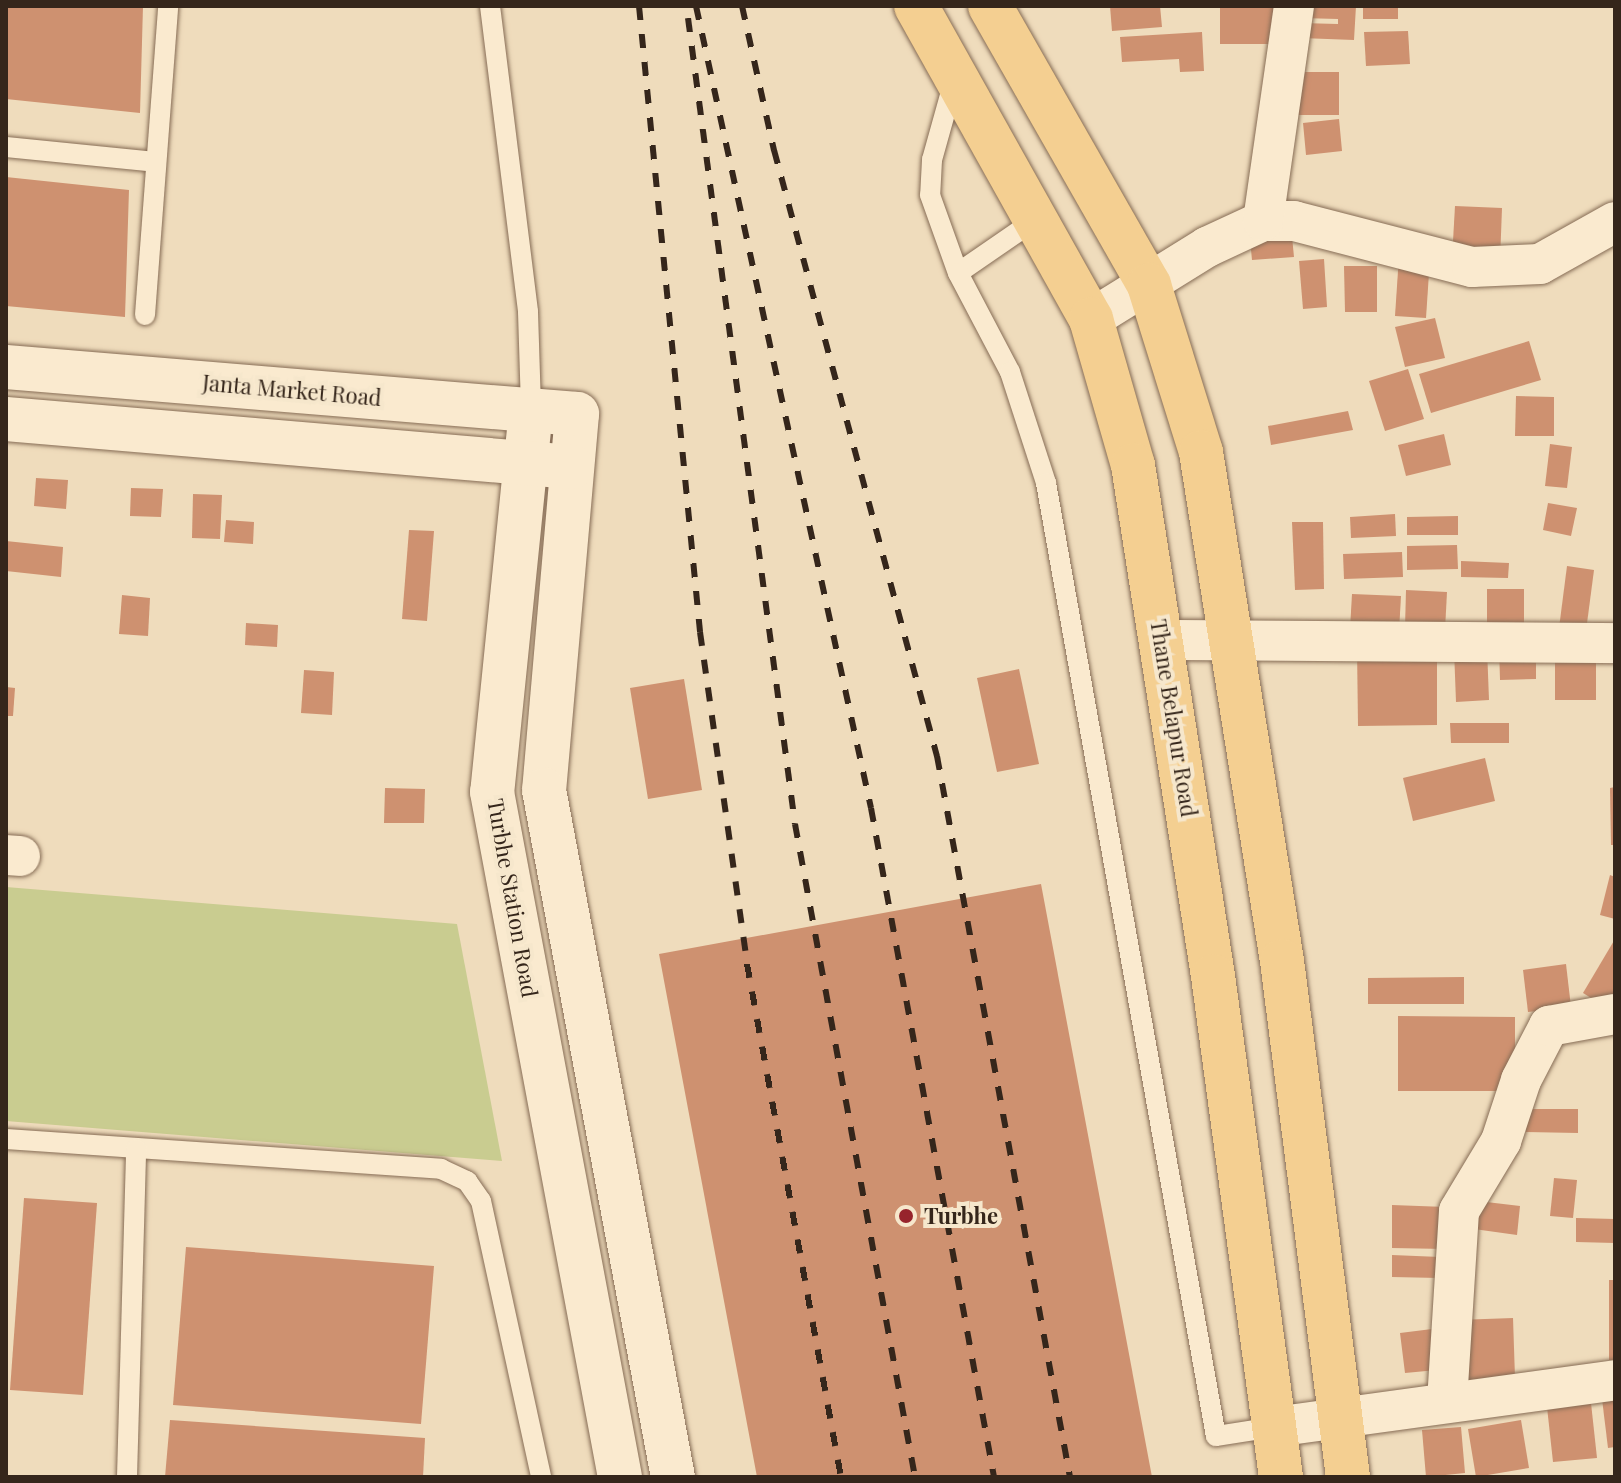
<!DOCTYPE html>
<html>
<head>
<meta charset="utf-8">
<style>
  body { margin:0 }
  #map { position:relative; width:1621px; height:1483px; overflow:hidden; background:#efdcbc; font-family:"Playfair Display",serif }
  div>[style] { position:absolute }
  .green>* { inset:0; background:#c9cc90 }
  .building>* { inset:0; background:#ce9170 }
  .roads { filter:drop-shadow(0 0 2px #866c55) drop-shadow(0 0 2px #866c55) }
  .service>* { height:20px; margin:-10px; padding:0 10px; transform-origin:10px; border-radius:10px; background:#faeacf }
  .minor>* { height:40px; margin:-20px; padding:0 20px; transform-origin:20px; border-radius:20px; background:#faeacf }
  .tertiary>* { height:44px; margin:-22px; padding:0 22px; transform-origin:22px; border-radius:22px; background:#faeacf }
  .secondary>* { height:44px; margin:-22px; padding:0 22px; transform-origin:22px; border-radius:22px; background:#faeacf }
  .primary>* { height:44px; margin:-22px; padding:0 22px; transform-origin:22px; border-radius:22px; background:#f4cf91 }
  .rail>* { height:6px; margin-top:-3px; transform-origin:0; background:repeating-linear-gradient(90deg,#35261b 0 14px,transparent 0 28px) }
  .dots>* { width:22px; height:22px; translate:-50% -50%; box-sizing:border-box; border:4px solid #f6e7cc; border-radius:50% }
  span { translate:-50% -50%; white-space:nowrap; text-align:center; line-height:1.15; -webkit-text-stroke:8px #f6e7cc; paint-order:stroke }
  .street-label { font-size:22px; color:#35261b }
  .poi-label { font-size:22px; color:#35261b; font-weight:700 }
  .left { translate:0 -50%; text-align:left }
  .frame { position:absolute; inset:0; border:8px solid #35261b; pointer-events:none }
</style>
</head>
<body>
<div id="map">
  <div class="green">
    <div style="clip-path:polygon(6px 887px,457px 924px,502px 1161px,6px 1121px)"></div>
  </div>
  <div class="building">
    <div style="clip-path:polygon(6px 6px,143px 6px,140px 113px,6px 99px)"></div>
    <div style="clip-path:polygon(1110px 6px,1160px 6px,1162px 27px,1112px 31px)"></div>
    <div style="clip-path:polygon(1220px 6px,1276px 6px,1276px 44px,1220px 44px)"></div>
    <div style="clip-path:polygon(1302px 6px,1356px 6px,1354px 40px,1301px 38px,1301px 23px,1338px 24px,1338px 19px,1301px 18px)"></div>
    <div style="clip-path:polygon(1363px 6px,1398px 6px,1398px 19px,1363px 19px)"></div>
    <div style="clip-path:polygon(1408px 31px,1410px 64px,1366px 66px,1364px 32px)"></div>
    <div style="clip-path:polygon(1202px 32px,1204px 71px,1180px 72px,1179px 59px,1122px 62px,1120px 37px)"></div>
    <div style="clip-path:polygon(1294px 72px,1339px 72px,1339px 115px,1294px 115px)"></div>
    <div style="clip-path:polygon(1339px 119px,1342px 151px,1306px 155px,1303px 123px)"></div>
    <div style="clip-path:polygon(6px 177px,129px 190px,125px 317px,6px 306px)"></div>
    <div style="clip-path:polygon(1455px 206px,1502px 208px,1500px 261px,1452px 259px)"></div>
    <div style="clip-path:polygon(1291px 226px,1294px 257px,1252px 260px,1249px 229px)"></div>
    <div style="clip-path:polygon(1399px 256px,1430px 258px,1426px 318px,1395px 316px)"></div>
    <div style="clip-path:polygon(1324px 259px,1327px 307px,1303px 309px,1299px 261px)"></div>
    <div style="clip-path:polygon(1344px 266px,1377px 266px,1377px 312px,1345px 312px)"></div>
    <div style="clip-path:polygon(1435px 318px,1445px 358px,1405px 367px,1395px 327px)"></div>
    <div style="clip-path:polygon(1529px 341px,1541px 380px,1431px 413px,1419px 374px)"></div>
    <div style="clip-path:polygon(1408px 369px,1424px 419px,1385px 431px,1369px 381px)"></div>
    <div style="clip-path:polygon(1516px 396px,1554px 397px,1554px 436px,1515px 436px)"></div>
    <div style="clip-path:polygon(1348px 411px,1353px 430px,1271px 445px,1268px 426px)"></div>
    <div style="clip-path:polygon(1444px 434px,1451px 465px,1406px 476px,1398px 445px)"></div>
    <div style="clip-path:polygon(1550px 444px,1572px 447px,1567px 488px,1545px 486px)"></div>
    <div style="clip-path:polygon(36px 478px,68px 480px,66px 509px,34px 506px)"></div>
    <div style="clip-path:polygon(131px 488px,163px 489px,161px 517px,130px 516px)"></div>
    <div style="clip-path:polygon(193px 494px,222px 495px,220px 539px,192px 538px)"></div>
    <div style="clip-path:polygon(1548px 503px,1577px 508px,1571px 536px,1543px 530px)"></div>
    <div style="clip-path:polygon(1395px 514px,1396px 536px,1351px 538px,1350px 517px)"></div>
    <div style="clip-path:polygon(1458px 516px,1458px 535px,1407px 535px,1407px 517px)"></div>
    <div style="clip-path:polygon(226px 520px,254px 522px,253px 544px,224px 542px)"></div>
    <div style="clip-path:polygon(1292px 522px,1323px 522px,1324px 589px,1295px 590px)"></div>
    <div style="clip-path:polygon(409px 530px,434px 531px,427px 621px,402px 619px)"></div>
    <div style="clip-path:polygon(6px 541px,63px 547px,61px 577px,6px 571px)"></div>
    <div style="clip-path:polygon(1457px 545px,1458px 569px,1407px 570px,1407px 546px)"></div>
    <div style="clip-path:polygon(1402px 552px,1403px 577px,1344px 579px,1343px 554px)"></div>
    <div style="clip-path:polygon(1461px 561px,1509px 563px,1508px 578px,1461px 577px)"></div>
    <div style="clip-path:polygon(1567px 566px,1594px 570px,1586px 631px,1559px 628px)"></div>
    <div style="clip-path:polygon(1487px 589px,1524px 589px,1524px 630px,1487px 630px)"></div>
    <div style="clip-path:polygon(1406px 590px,1447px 592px,1445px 630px,1405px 628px)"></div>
    <div style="clip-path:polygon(1352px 594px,1401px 596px,1399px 631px,1350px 629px)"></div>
    <div style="clip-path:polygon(122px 595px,150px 598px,148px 636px,119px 634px)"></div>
    <div style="clip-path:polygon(246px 623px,278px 625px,277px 647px,245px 645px)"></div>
    <div style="clip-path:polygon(1437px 646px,1437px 725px,1358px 726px,1357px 647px)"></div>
    <div style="clip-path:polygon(1536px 646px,1536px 679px,1500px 680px,1499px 647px)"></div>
    <div style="clip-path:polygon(1487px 648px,1489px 700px,1456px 702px,1454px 649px)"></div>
    <div style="clip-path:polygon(1555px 649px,1596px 649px,1596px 700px,1555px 700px)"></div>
    <div style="clip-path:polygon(1019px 669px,1039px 764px,997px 772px,977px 678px)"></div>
    <div style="clip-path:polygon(304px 670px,334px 672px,332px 715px,301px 713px)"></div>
    <div style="clip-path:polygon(684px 679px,702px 790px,648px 799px,630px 688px)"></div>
    <div style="clip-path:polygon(6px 687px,15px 688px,13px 716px,6px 716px)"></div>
    <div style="clip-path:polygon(1450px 723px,1509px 723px,1509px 743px,1451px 743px)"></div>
    <div style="clip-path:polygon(1485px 758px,1495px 801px,1413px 821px,1403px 778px)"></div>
    <div style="clip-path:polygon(1615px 787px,1615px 845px,1611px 845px,1610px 788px)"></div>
    <div style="clip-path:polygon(385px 788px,425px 789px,424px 823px,384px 823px)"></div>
    <div style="clip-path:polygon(1610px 875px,1615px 877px,1615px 919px,1600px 915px)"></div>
    <div style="clip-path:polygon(1041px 884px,1152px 1477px,757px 1477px,659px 954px)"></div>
    <div style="clip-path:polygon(1615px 939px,1615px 1010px,1614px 1012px,1583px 993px)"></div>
    <div style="clip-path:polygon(1566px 964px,1571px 1007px,1528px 1012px,1523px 970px)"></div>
    <div style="clip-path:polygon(1464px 977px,1464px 1004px,1368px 1004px,1368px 978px)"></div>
    <div style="clip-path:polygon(1398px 1016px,1515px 1017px,1515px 1091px,1398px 1091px)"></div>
    <div style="clip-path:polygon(1526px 1109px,1578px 1109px,1578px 1133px,1526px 1132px)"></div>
    <div style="clip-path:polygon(1554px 1178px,1577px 1180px,1573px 1218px,1550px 1216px)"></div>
    <div style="clip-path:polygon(24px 1198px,97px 1203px,83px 1395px,10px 1390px)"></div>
    <div style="clip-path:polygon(1478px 1201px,1520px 1206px,1517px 1235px,1474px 1229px)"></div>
    <div style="clip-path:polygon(1392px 1205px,1446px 1207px,1445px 1249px,1392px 1248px)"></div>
    <div style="clip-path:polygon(1576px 1218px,1615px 1219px,1615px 1243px,1576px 1242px)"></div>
    <div style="clip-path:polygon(186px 1247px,434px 1266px,421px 1424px,173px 1405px)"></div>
    <div style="clip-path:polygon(1392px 1255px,1440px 1257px,1439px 1278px,1392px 1277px)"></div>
    <div style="clip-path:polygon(1609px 1280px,1615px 1280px,1615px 1360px,1609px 1360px)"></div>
    <div style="clip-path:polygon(1513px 1318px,1515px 1378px,1459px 1381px,1457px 1320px)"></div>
    <div style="clip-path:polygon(1432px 1329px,1437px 1370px,1405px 1373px,1400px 1333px)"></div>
    <div style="clip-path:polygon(1615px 1397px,1615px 1447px,1608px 1448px,1602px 1399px)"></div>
    <div style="clip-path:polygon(1591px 1403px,1597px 1458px,1553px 1462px,1547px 1407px)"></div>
    <div style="clip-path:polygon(170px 1420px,425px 1438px,423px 1477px,165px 1477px)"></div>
    <div style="clip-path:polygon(1521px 1420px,1529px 1468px,1476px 1477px,1468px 1429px)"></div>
    <div style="clip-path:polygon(1461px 1427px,1465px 1473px,1426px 1477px,1422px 1430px)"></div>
  </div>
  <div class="roads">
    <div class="service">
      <div style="left:490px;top:6px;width:308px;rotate:82.9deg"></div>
      <div style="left:528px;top:312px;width:98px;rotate:88.2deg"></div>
      <div style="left:954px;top:81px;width:82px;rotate:105.6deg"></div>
      <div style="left:932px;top:160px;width:35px;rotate:93deg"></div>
      <div style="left:930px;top:195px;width:83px;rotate:70.3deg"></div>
      <div style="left:6px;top:147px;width:150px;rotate:5.7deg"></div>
      <div style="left:1035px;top:220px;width:93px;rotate:145.5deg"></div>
      <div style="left:958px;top:273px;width:112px;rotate:62.3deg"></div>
      <div style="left:1010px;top:372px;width:117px;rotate:72deg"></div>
      <div style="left:1046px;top:483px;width:968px;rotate:79.89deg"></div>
      <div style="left:1216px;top:1436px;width:59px;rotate:-8.8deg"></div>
      <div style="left:145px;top:315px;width:310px;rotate:-85.7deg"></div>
      <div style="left:6px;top:1139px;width:436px;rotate:3.9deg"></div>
      <div style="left:441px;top:1169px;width:29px;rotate:25deg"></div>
      <div style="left:467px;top:1181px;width:24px;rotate:55deg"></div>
      <div style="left:481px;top:1201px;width:282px;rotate:77.7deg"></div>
      <div style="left:127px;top:1477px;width:328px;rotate:-88.4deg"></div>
    </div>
    <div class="minor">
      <div style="left:1263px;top:221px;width:31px"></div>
      <div style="left:1294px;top:221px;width:184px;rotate:14.5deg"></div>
      <div style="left:1472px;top:267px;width:68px;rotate:-2.5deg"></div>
      <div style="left:1540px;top:264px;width:86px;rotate:-29.2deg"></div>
      <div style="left:1091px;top:319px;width:137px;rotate:-31.8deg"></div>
      <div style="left:1207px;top:247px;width:62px;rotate:-24.9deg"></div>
      <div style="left:1263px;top:221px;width:217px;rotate:-81.8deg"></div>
      <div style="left:1162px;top:640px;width:453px;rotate:0.4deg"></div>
      <div style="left:6px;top:855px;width:14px;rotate:4deg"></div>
      <div style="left:1447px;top:1402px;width:191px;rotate:-86.4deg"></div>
      <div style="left:1459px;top:1211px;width:82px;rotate:-59deg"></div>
      <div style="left:1501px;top:1141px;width:64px;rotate:-71.8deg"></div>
      <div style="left:1521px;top:1080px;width:61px;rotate:-62.6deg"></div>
      <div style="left:1549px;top:1026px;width:67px;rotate:-10.3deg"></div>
      <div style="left:1274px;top:1427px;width:344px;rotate:-7.8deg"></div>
    </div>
    <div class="tertiary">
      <div style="left:531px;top:410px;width:384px;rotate:95.8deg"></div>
      <div style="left:492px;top:792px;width:697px;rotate:79.42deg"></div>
      <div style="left:577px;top:414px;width:377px;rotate:95deg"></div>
      <div style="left:544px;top:790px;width:699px;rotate:79.37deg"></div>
    </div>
    <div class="secondary">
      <div style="left:6px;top:367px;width:573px;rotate:4.71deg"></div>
      <div style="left:6px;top:419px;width:568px;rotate:4.85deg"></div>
    </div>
    <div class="primary">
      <div style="left:916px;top:6px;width:359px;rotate:60.8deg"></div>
      <div style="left:1091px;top:319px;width:152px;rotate:74deg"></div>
      <div style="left:1133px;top:465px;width:517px;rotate:81.1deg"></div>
      <div style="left:1213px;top:976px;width:506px;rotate:82.27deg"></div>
      <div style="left:990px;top:6px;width:321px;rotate:60.3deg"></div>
      <div style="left:1149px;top:285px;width:175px;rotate:72.7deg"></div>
      <div style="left:1201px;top:452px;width:515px;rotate:80.96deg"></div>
      <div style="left:1282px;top:961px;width:520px;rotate:82.71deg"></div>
    </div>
  </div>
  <div class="rail">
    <div style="left:639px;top:6px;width:629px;rotate:84.43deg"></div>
    <div style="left:700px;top:632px;width:335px;rotate:81.9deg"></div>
    <div style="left:747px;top:964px;width:522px;rotate:79.62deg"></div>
    <div style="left:696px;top:6px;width:821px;rotate:77.69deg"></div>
    <div style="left:871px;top:808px;width:680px;rotate:79.58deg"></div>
    <div style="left:742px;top:6px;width:148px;rotate:77.5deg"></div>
    <div style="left:774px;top:150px;width:628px;rotate:74.95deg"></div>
    <div style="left:937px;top:756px;width:733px;rotate:79.55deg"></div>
    <div style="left:688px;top:18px;width:813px;rotate:82.44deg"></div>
    <div style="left:795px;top:824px;width:664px;rotate:79.59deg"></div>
  </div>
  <div class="dots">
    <div style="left:906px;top:1216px;background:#97242c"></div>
  </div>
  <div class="street-label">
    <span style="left:292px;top:390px;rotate:5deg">Janta Market Road</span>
    <span style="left:1174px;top:718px;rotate:81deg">Thane Belapur Road</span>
    <span style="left:513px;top:898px;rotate:80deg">Turbhe Station Road</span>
  </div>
  <div class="poi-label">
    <span class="left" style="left:924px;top:1216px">Turbhe</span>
  </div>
  <div class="frame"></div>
</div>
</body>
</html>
